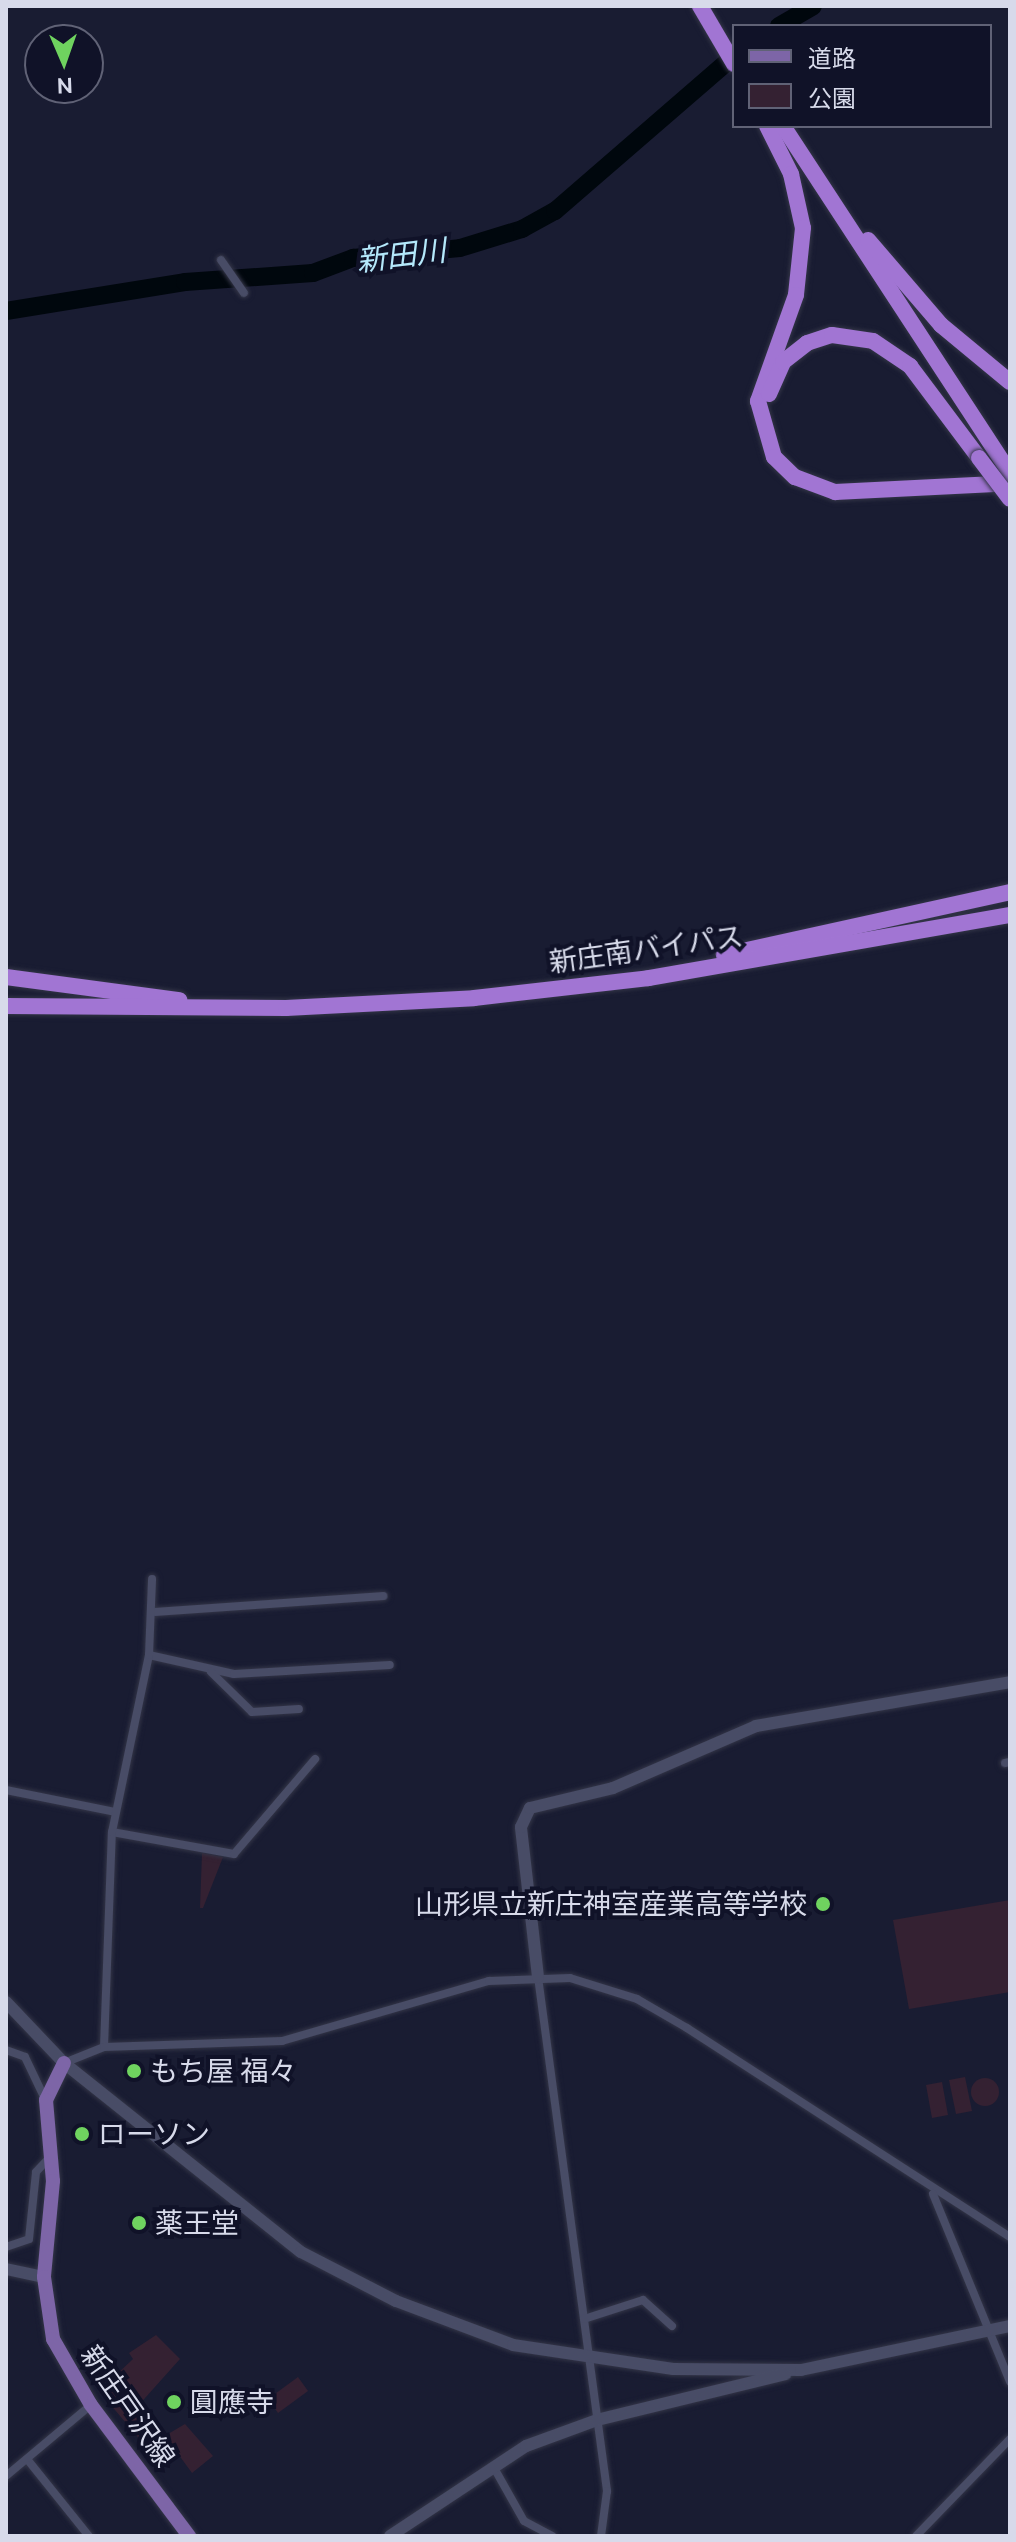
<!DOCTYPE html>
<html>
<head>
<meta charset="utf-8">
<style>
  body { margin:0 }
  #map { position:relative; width:1016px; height:2542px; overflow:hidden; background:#191c32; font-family:Ubuntu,"Noto Sans JP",sans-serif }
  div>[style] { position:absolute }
  .green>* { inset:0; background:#342132 }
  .round { border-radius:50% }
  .river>* { height:18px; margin:-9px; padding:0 9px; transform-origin:9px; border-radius:9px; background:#00070d }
  .roads { filter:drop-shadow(0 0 2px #333547) drop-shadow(0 0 2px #333547) }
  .street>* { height:8px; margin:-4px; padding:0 4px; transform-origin:4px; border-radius:4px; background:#484c66 }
  .secondary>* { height:12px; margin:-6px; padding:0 6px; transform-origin:6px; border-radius:6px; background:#484c66 }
  .primary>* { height:14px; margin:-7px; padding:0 7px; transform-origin:7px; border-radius:7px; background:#7d65a7 }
  .highway>* { height:16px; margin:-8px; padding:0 8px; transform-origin:8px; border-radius:8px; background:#a175d3 }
  .bridges { filter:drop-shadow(0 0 2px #333547) drop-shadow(0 0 2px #333547) }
  .highway-bridge>* { height:16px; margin:-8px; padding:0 8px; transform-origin:8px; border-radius:8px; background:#a175d3 }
  .dots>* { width:22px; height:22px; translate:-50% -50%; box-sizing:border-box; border:4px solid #101228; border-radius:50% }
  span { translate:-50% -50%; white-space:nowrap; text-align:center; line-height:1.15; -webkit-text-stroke:8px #101228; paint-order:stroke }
  .street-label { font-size:28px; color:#d7daea }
  .poi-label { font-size:28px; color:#d7daea }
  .right { translate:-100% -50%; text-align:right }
  .left { translate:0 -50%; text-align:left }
  .water-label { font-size:30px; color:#b4e8fb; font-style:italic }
  .frame { position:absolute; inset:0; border:8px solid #d7daea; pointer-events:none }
  .legend { position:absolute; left:732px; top:24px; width:260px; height:104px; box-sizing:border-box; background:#101228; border:2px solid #606276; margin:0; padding:10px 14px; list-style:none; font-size:24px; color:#d7daea }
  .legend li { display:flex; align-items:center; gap:16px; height:40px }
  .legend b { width:40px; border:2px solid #606276 }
  .north { position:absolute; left:24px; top:24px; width:80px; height:80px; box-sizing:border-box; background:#101228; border:2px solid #606276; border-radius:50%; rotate:178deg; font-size:22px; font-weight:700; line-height:32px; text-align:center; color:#d7daea }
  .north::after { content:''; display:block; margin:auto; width:28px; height:36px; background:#6fd35f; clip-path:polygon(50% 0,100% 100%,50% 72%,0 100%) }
</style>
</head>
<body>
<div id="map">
  <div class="green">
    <div style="clip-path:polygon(202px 1853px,223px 1857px,203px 1908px,200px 1908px)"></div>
    <div style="clip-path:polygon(1010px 1900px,1010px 1992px,909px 2009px,893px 1920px)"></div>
    <div style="clip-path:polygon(965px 2077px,972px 2111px,956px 2114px,949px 2080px)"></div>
    <div class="round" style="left:971px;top:2078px;width:28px;height:28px"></div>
    <div style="clip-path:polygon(942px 2082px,948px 2115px,932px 2118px,926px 2085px)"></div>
    <div style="clip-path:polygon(156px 2335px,180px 2359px,137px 2407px,155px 2430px,168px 2434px,185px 2424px,213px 2456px,192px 2473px,173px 2447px,161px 2455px,150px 2437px,142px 2442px,99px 2391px,133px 2359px,129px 2353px)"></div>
    <div style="clip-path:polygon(298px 2377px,308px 2391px,278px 2413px,268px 2399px)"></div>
  </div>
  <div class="river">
    <div style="left:779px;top:26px;width:39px;rotate:-30deg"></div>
    <div style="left:6px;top:311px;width:181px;rotate:-9.2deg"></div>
    <div style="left:185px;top:282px;width:128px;rotate:-4deg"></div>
    <div style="left:313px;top:273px;width:43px;rotate:-20.6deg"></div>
    <div style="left:353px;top:258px;width:107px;rotate:-5.3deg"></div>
    <div style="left:460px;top:248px;width:65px;rotate:-17deg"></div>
    <div style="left:522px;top:229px;width:38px;rotate:-29deg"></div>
    <div style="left:555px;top:211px;width:237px;rotate:-40.9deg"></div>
  </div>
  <div class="roads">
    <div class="street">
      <div style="left:221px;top:260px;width:40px;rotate:55.1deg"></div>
      <div style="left:155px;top:1612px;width:229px;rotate:-4deg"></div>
      <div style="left:149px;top:1655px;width:87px;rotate:12.6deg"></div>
      <div style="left:234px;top:1674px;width:156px;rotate:-3.3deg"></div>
      <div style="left:211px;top:1672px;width:57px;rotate:44.3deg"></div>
      <div style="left:252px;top:1712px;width:47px;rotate:-3.7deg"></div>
      <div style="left:1005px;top:1763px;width:5px;rotate:-11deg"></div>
      <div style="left:6px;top:1790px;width:111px;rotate:11.4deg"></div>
      <div style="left:112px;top:1832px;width:124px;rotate:10.2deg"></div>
      <div style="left:234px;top:1854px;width:125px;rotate:-49.5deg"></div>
      <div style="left:538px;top:1977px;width:519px;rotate:82.35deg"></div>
      <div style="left:607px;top:2491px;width:45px;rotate:97.6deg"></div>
      <div style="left:104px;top:2047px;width:215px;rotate:-87.9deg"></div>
      <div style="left:112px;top:1832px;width:181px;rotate:-78.2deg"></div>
      <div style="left:149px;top:1655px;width:76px;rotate:-87.7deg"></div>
      <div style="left:6px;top:2050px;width:20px;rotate:20deg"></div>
      <div style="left:25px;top:2057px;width:47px;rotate:64.5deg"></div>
      <div style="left:64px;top:2063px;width:43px;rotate:-21.8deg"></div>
      <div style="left:104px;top:2047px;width:178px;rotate:-1.9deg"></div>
      <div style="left:282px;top:2041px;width:216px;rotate:-16.2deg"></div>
      <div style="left:489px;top:1981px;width:81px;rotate:-2.1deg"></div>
      <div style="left:570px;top:1978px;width:70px;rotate:17.4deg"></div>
      <div style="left:637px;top:1999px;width:58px;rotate:30.1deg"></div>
      <div style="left:687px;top:2028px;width:385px;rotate:32.9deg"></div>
      <div style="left:933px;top:2194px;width:203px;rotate:67.7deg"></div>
      <div style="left:6px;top:2247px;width:24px;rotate:-19deg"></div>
      <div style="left:29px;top:2239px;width:67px;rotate:-84deg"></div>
      <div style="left:36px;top:2172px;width:21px;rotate:-47deg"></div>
      <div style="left:584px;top:2319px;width:62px;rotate:-17.9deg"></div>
      <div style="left:643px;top:2300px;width:39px;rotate:42deg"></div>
      <div style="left:27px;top:2459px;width:99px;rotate:51.2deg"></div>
      <div style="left:493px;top:2466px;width:63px;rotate:60.6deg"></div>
      <div style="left:524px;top:2521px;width:32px;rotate:28deg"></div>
      <div style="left:6px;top:2476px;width:111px;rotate:-39.9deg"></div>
      <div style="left:916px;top:2536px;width:135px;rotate:-45.9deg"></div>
    </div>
    <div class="secondary">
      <div style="left:538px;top:1977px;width:151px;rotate:-96.5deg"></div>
      <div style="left:521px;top:1827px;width:21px;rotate:-65deg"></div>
      <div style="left:530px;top:1808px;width:85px;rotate:-13.5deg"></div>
      <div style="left:613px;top:1788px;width:156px;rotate:-23.4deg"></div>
      <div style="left:756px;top:1726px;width:258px;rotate:-9.8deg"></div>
      <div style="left:6px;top:2002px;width:84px;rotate:46.4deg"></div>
      <div style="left:64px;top:2063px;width:303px;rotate:38.6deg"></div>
      <div style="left:301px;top:2252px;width:107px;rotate:27.3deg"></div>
      <div style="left:396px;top:2301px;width:125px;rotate:20.6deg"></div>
      <div style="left:513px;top:2345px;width:162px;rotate:8.5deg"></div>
      <div style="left:673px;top:2369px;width:128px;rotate:0.4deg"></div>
      <div style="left:801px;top:2370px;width:214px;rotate:-11.9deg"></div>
      <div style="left:6px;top:2269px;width:39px;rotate:12deg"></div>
      <div style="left:390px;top:2536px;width:163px;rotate:-33.5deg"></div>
      <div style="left:526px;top:2446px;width:76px;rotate:-20.1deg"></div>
      <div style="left:597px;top:2420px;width:194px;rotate:-13.7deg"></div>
    </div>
    <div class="primary">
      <div style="left:64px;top:2063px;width:41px;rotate:115.9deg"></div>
      <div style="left:46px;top:2100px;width:81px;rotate:85.1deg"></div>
      <div style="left:53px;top:2181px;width:96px;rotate:95.4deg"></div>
      <div style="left:44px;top:2277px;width:63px;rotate:81.7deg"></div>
      <div style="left:53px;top:2339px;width:76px;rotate:60.1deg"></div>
      <div style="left:91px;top:2405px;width:164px;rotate:53.2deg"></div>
    </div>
    <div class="highway">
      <div style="left:700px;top:6px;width:67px;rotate:59.6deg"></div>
      <div style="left:767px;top:126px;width:54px;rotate:63.4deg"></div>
      <div style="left:791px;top:174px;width:55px;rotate:77.5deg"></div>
      <div style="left:803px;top:228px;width:67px;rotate:96deg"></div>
      <div style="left:796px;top:295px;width:113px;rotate:109.7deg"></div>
      <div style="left:758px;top:401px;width:58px;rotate:74.1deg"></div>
      <div style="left:774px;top:457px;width:29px;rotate:44deg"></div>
      <div style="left:795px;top:477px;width:43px;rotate:20.6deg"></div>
      <div style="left:835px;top:492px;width:175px;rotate:-2.9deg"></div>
      <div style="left:783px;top:126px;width:415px;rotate:56.8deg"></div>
      <div style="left:868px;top:240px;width:112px;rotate:49.3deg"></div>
      <div style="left:941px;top:325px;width:89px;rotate:39.6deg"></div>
      <div style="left:769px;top:394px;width:35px;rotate:-66deg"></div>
      <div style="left:783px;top:362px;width:31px;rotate:-38deg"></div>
      <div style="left:807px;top:343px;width:26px;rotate:-18deg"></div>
      <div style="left:832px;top:335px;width:41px;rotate:8.3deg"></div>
      <div style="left:873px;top:341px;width:45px;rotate:34deg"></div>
      <div style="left:910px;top:366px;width:115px;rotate:53.1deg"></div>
      <div style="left:724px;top:955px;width:293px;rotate:-12.4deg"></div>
      <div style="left:6px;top:977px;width:175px;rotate:7.6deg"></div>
      <div style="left:6px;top:1006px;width:280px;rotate:0.4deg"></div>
      <div style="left:286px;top:1008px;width:188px;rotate:-3deg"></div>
      <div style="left:474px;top:998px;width:176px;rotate:-6.5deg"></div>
      <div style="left:649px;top:978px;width:366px;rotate:-9.9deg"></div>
    </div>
  </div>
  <div class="bridges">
    <div class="highway-bridge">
      <div style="left:979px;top:458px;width:51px;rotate:52.9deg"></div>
    </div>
  </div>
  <div class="dots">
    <div style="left:823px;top:1904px;background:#6fd35f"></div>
    <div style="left:134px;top:2071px;background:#6fd35f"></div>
    <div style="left:82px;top:2134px;background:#6fd35f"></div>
    <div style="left:139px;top:2223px;background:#6fd35f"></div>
    <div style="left:174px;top:2402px;background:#6fd35f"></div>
  </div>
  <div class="street-label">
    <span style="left:646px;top:949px;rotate:-8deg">新庄南バイパス</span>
    <span style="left:128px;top:2406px;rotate:55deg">新庄戸沢線</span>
  </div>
  <div class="poi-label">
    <span class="right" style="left:807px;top:1904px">山形県立新庄神室産業高等学校</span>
    <span class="left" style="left:150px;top:2071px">もち屋 福々</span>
    <span class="left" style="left:98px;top:2134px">ローソン</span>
    <span class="left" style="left:155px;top:2223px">薬王堂</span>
    <span class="left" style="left:190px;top:2402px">圓應寺</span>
  </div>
  <div class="water-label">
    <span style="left:401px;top:255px;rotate:-7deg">新田川</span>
  </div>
  <div class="frame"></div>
  <ul class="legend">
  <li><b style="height:10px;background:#7d65a7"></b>道路</li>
  <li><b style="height:22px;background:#342132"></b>公園</li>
  </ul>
  <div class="north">N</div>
</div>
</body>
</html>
